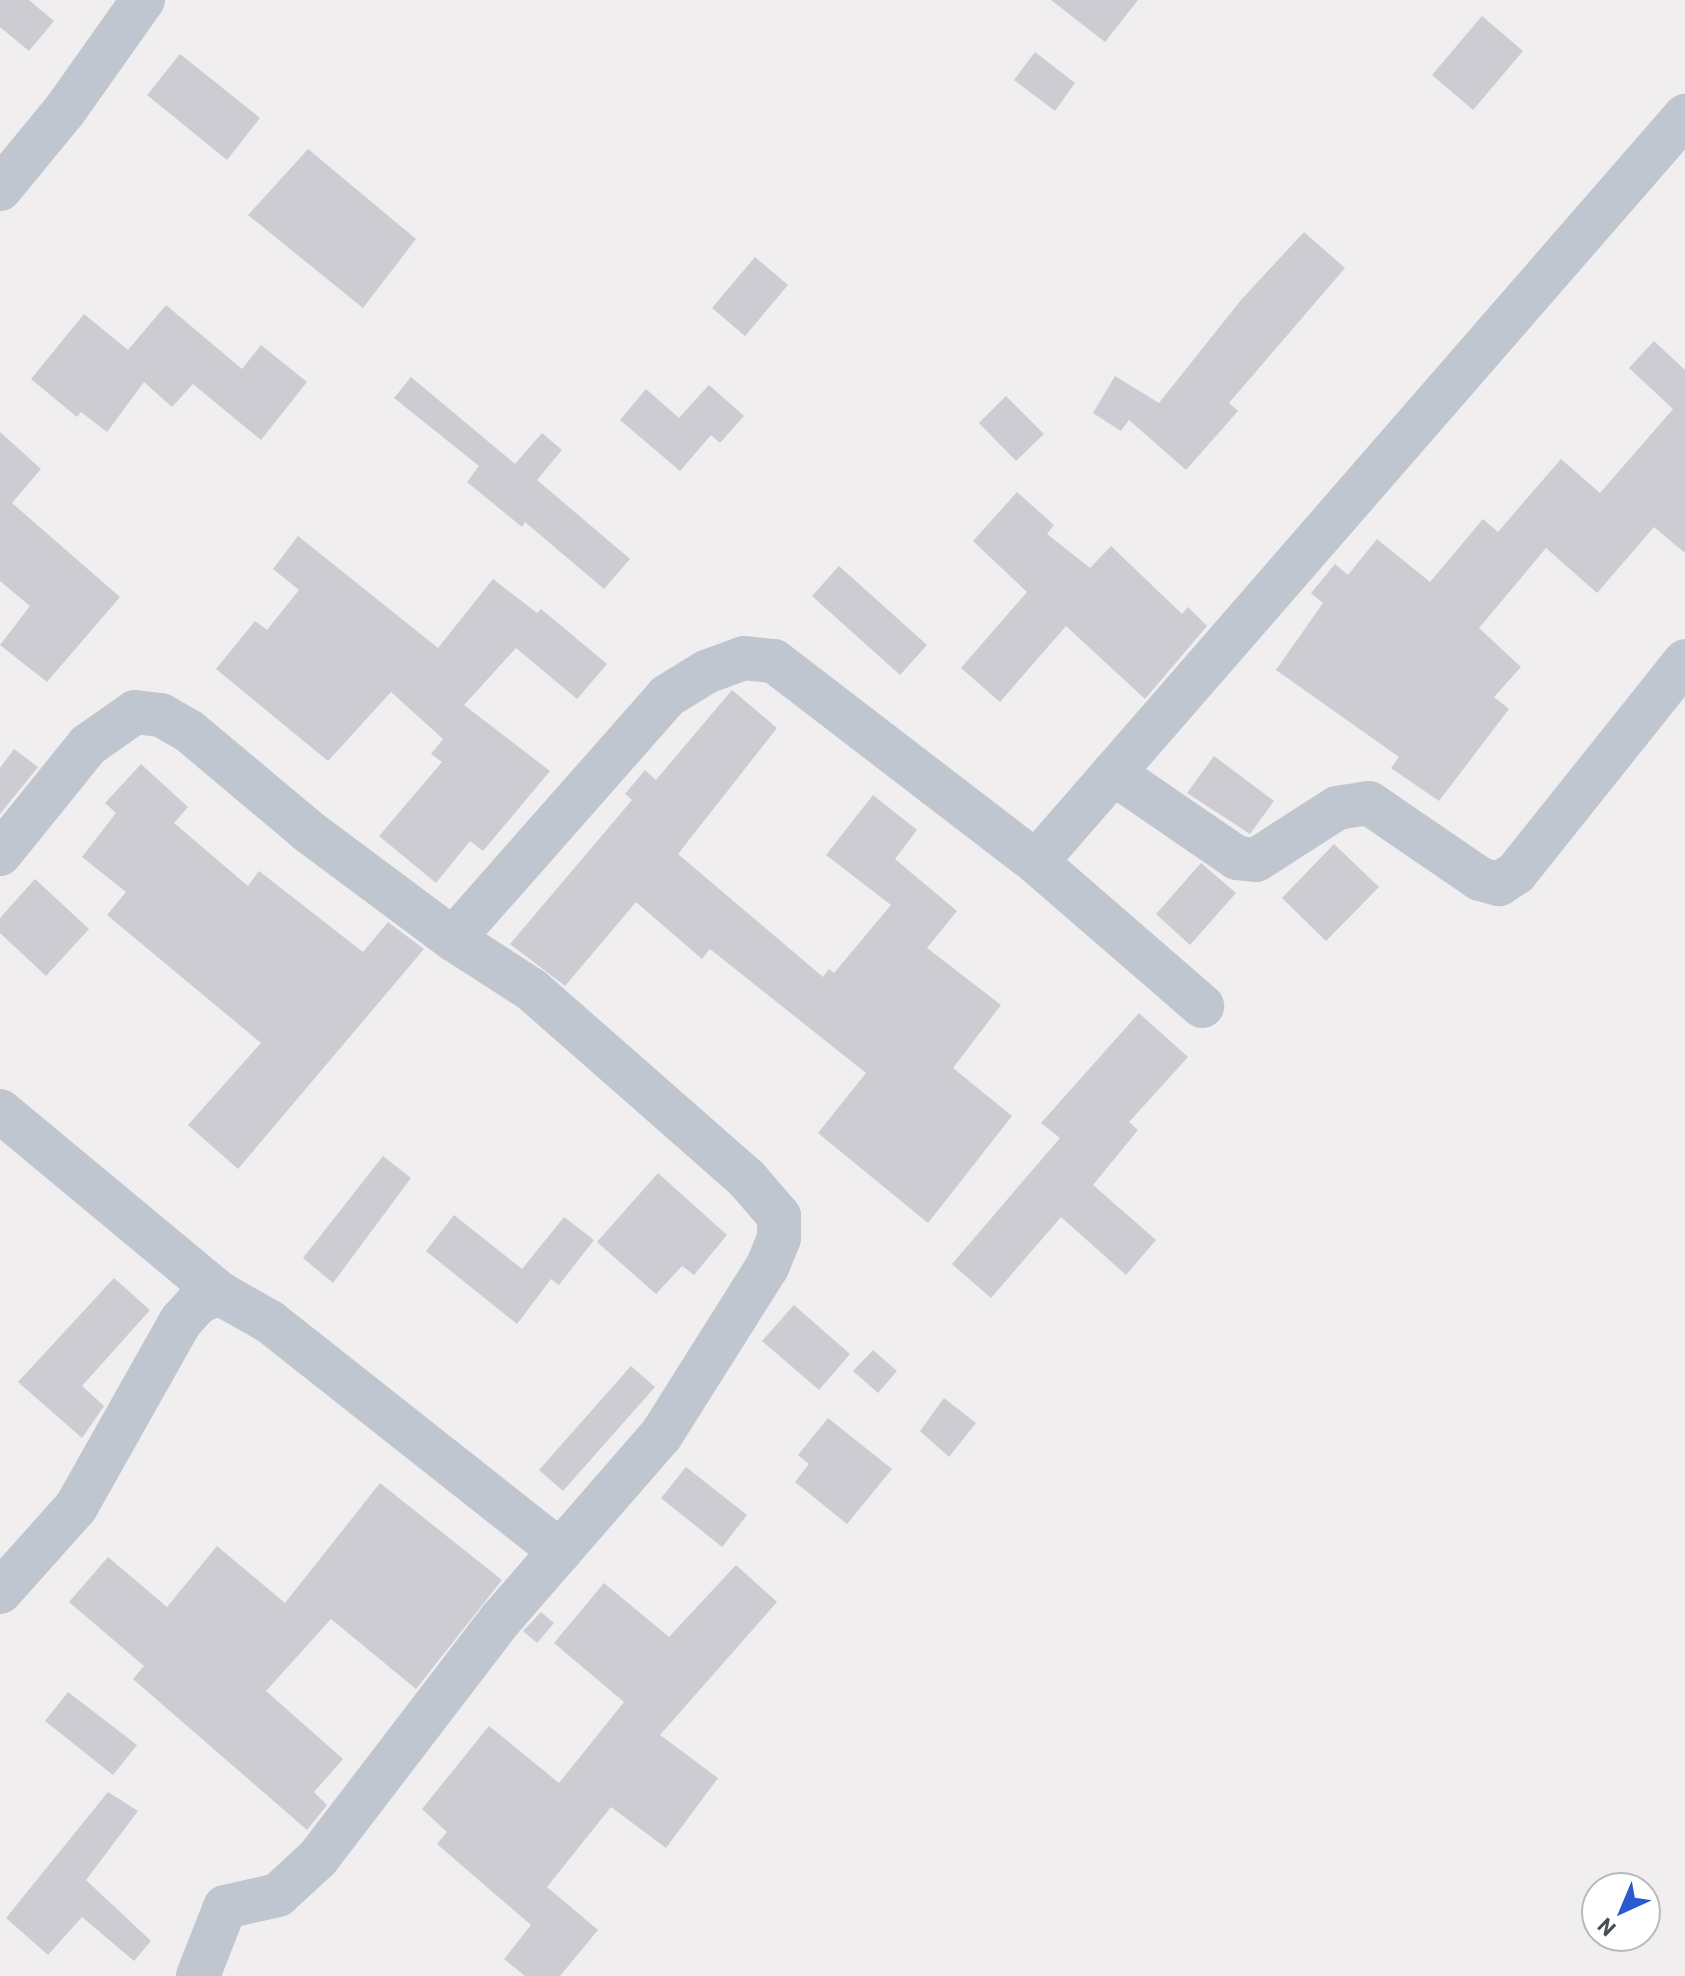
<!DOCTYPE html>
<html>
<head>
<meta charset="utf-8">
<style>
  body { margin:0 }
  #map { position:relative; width:1685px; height:1976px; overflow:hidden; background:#f0eeee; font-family:Barlow,sans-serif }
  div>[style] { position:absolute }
  .building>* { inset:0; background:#ccccd2 }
  .minor>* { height:44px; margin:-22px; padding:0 22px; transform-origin:22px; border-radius:22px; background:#c0c6cf }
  span { translate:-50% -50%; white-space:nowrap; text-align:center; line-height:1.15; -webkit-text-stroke:7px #fff; paint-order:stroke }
  .north { position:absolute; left:1581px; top:1872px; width:80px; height:80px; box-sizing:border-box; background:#fff; border:2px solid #b6b9bd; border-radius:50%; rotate:224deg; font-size:22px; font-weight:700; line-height:32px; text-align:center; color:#484f59 }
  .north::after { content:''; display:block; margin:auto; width:28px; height:36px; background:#285ad0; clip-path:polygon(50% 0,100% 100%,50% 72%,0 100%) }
</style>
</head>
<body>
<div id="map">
  <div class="building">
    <div style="clip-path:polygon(0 0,29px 0,54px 21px,29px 51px,0 27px)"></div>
    <div style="clip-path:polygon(1051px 0,1138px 0,1105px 42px)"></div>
    <div style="clip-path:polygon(1482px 16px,1523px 51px,1473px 110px,1432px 75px)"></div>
    <div style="clip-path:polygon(1035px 52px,1075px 83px,1055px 111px,1014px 80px)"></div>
    <div style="clip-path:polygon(180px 54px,260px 118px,227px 160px,147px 95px)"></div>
    <div style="clip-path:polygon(308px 149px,416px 239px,363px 308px,248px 215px)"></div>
    <div style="clip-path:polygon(1304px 232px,1345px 268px,1229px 403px,1238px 411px,1186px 470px,1129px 420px,1121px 431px,1093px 413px,1115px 376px,1159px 403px,1241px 300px)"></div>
    <div style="clip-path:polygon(755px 257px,788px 285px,745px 336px,712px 308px)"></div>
    <div style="clip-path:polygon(166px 305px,242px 369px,261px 345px,307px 382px,261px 440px,193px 384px,172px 407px,144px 382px,107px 432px,81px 412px,77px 417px,31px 379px,84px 314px,128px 350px)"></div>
    <div style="clip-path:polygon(1654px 341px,1685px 370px,1685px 553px,1654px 527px,1597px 593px,1546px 548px,1479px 628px,1521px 667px,1494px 697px,1509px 709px,1439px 801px,1391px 768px,1399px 757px,1276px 670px,1323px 603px,1311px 593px,1335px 564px,1348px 575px,1377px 539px,1430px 582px,1483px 519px,1498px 532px,1561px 459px,1600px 493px,1673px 409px,1629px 368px)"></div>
    <div style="clip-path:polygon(411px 377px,515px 464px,542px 433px,562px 450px,537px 480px,630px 559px,604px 589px,525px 522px,522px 527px,467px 482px,479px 466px,394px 398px)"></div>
    <div style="clip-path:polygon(709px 385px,744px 416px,720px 443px,711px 435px,680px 471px,620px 420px,646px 389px,679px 418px)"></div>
    <div style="clip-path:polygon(1006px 396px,1044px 434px,1016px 461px,979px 423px)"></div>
    <div style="clip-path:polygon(0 432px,41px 469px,12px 503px,120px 597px,47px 682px,0 645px,30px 606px,0 581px)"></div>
    <div style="clip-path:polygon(1017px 492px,1054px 525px,1047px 534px,1090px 568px,1111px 546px,1182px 614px,1188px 607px,1207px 626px,1145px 699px,1066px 626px,1000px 702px,961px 668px,1027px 592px,973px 541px)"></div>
    <div style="clip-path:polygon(298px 536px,438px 648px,493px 579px,537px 613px,541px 609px,607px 664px,577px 699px,516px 648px,464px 705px,550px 771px,483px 851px,470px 841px,436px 883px,379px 836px,442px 762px,431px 754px,443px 739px,391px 692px,328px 761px,216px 669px,255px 621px,267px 630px,299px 590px,273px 569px)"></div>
    <div style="clip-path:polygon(839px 566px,927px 645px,900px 675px,812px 596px)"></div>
    <div style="clip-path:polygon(732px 690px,777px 728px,678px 854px,823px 977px,829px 969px,834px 973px,891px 905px,826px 855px,873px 795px,917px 830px,895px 859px,957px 911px,927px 948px,1001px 1005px,953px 1068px,1012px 1116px,928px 1223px,818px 1133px,866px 1073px,710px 949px,702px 959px,636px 902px,565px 986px,510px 944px,632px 800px,625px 794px,645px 770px,656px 780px)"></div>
    <div style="clip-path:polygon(14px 749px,38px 767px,0 814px,0 768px)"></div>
    <div style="clip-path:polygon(1214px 756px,1274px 801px,1250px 834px,1187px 793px)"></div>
    <div style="clip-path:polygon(141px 764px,188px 807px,174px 823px,248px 886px,259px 871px,363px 952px,388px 922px,424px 949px,238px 1169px,188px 1125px,261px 1043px,107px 915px,126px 892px,82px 857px,116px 813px,105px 803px)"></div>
    <div style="clip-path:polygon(1334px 844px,1379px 887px,1326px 941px,1282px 898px)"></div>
    <div style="clip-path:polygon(1201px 863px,1236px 893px,1190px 945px,1156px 914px)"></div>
    <div style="clip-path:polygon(35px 879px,89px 929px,46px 976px,0 933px,0 918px)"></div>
    <div style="clip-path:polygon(1139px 1013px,1188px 1057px,1129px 1122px,1138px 1130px,1093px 1185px,1156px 1240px,1126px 1275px,1061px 1217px,991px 1298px,952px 1264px,1060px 1138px,1041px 1123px)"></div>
    <div style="clip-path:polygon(383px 1156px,411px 1178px,333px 1283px,303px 1258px)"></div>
    <div style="clip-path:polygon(658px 1173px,727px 1235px,694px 1275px,682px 1266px,656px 1294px,597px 1242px)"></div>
    <div style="clip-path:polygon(454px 1215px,522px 1269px,564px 1217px,594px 1240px,559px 1285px,551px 1279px,517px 1324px,426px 1251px)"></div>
    <div style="clip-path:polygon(114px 1278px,150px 1310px,82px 1386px,104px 1406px,82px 1438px,18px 1382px)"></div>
    <div style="clip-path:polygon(794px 1305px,850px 1354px,819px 1390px,762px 1341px)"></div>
    <div style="clip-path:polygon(873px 1350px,897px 1371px,878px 1393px,853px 1371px)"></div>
    <div style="clip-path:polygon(631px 1366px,655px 1387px,563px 1491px,539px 1470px)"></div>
    <div style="clip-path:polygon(944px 1398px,976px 1423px,949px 1457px,920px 1431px)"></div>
    <div style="clip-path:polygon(828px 1418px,892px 1469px,847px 1524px,795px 1482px,809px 1464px,798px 1455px)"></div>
    <div style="clip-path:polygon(686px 1467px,747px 1515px,722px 1547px,661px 1498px)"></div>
    <div style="clip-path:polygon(380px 1483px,502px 1580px,416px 1689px,331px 1619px,266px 1691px,343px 1759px,314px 1792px,327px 1805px,307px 1830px,133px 1679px,144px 1666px,69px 1602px,108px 1557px,167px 1607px,217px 1546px,285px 1603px)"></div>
    <div style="clip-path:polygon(736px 1565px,777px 1602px,660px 1735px,718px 1778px,666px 1848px,611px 1807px,547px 1887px,598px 1930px,560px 1976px,525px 1976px,504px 1959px,531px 1925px,437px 1844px,447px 1832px,422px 1809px,489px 1726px,559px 1783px,624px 1702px,554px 1643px,604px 1583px,669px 1637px)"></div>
    <div style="clip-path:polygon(541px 1612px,554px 1623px,537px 1643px,523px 1631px)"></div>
    <div style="clip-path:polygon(68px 1692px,137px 1745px,113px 1775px,45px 1721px)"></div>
    <div style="clip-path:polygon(108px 1792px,138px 1811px,86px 1880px,151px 1941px,134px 1961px,82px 1917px,48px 1955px,6px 1918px)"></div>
  </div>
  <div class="minor">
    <div style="left:0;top:189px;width:102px;rotate:-50.6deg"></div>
    <div style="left:65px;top:110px;width:135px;rotate:-54.7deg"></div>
    <div style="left:1113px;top:773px;width:150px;rotate:34.4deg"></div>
    <div style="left:1237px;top:858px;width:19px;rotate:6deg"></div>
    <div style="left:1256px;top:860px;width:96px;rotate:-32.7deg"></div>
    <div style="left:1337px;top:808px;width:32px;rotate:-9deg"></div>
    <div style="left:1369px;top:803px;width:135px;rotate:34.4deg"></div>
    <div style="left:1480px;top:879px;width:20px;rotate:15deg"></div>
    <div style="left:1499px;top:884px;width:20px;rotate:-33deg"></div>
    <div style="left:1516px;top:873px;width:271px;rotate:-51.4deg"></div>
    <div style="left:0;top:854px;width:140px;rotate:-51.1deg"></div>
    <div style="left:88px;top:745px;width:57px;rotate:-35.1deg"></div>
    <div style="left:135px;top:712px;width:26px;rotate:7deg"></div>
    <div style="left:161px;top:715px;width:32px;rotate:30deg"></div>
    <div style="left:189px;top:731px;width:155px;rotate:40deg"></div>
    <div style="left:308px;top:831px;width:181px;rotate:36.7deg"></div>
    <div style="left:453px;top:939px;width:94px;rotate:32.8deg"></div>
    <div style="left:532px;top:990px;width:286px;rotate:41.3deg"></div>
    <div style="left:747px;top:1179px;width:49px;rotate:49.1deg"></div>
    <div style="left:779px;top:1216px;width:22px;rotate:90deg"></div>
    <div style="left:779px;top:1238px;width:31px;rotate:112deg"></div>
    <div style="left:767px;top:1267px;width:199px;rotate:122.2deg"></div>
    <div style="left:661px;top:1435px;width:245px;rotate:131deg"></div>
    <div style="left:500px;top:1620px;width:301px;rotate:127.4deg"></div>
    <div style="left:317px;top:1859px;width:53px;rotate:137.3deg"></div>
    <div style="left:278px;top:1895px;width:54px;rotate:167.2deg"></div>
    <div style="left:225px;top:1907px;width:74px;rotate:111.4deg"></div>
    <div style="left:1036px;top:862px;width:989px;rotate:-48.98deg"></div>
    <div style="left:453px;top:939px;width:324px;rotate:-48.6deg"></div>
    <div style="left:667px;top:696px;width:46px;rotate:-31.6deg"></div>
    <div style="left:706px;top:672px;width:40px;rotate:-20.2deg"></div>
    <div style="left:744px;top:658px;width:30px;rotate:6deg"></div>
    <div style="left:774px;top:661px;width:330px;rotate:37.5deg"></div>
    <div style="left:1036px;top:862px;width:220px;rotate:40.9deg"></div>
    <div style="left:0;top:1111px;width:285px;rotate:39.7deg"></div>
    <div style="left:219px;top:1293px;width:59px;rotate:29.6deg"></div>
    <div style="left:270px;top:1322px;width:370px;rotate:38.3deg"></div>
    <div style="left:0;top:1592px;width:114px;rotate:-48.2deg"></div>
    <div style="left:76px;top:1507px;width:214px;rotate:-60.6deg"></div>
    <div style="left:181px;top:1321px;width:24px;rotate:-48deg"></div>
    <div style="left:197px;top:1303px;width:24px;rotate:-24deg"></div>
  </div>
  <div class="north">N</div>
</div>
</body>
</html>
